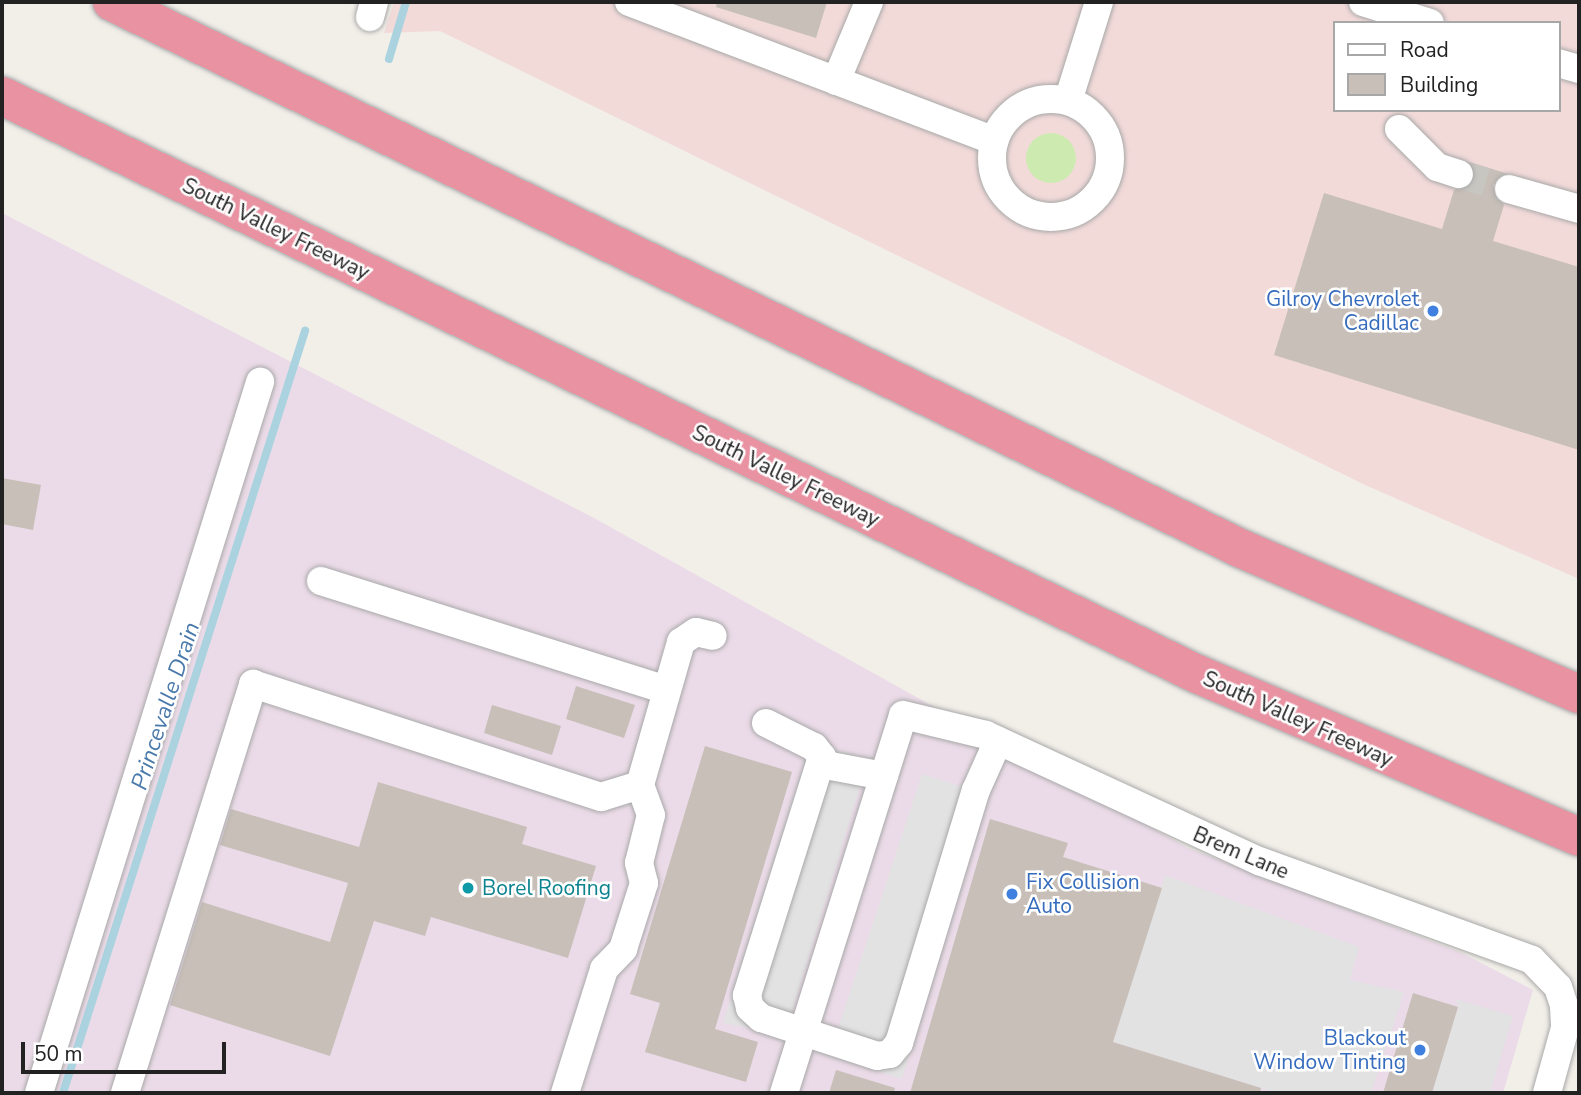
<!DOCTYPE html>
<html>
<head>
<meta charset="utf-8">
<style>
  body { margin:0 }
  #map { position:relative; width:1581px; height:1095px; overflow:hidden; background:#f2efe9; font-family:"Nunito Sans",sans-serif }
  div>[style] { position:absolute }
  .commercial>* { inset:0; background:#f2dad9 }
  .industrial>* { inset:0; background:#ebdbe8 }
  .grass>* { inset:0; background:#cdebb0 }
  .round { border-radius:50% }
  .parking>* { inset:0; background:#e2e2e2 }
  .stream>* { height:8px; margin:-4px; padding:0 4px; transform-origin:4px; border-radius:4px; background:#aad3df }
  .building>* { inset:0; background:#c7bfb8 }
  .minor-tunnel>* { height:28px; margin-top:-14px; transform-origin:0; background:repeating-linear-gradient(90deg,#c8c6c1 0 28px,transparent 0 42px) }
  .roads { filter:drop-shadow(0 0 2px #a9a9a9) drop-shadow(0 0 2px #a9a9a9) }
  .minor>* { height:28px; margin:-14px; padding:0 14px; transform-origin:14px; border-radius:14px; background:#fff }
  .minor>.ring { margin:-14px; padding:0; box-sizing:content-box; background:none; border:28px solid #fff; border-radius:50% }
  .highway>* { height:38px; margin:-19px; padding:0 19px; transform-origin:19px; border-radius:19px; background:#e892a2 }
  .dots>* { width:19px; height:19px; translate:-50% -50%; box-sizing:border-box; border:4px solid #fff; border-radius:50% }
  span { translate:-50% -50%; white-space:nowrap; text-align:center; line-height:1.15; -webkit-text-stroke:5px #fff; paint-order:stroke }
  .street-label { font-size:21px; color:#222 }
  .shop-label { font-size:21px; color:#366cbe }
  .right { translate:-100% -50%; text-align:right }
  .left { translate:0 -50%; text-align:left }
  .culture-label { font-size:21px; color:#0d838f }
  .water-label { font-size:23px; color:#4a7aab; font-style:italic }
  .frame { position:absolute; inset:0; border:4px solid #222; pointer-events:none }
  .legend { position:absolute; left:1333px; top:21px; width:228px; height:91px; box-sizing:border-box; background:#fff; border:2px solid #a7a7a7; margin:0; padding:9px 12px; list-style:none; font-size:21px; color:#222 }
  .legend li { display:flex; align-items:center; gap:14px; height:35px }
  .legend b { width:35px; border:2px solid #a7a7a7 }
  .scale { position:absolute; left:21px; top:1042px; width:205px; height:32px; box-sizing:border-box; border:4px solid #222; border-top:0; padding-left:9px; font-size:21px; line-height:24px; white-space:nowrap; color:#222; -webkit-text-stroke:5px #fff; paint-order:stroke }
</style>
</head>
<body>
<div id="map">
  <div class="commercial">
    <div style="clip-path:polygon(evenodd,394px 2px,1579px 2px,1579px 579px,1363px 484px,440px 31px,384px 33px,394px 2px,1334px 23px,1558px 23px,1558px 110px,1334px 110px,1334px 23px)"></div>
  </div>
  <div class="industrial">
    <div style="clip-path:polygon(2px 213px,594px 518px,1188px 848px,1462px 953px,1533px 990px,1503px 1093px,2px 1093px)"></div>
  </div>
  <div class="grass">
    <div class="round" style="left:1026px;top:133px;width:50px;height:50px"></div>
  </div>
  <div class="parking">
    <div style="clip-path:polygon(811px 742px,868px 760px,785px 1035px,723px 1023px)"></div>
    <div style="clip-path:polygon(922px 774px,988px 795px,902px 1079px,829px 1056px)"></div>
    <div style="clip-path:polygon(1165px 875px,1359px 947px,1350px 980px,1404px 992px,1371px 1093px,1277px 1093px,1113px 1042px)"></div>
    <div style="clip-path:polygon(1455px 999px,1513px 1016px,1490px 1093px,1432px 1093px,1458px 1007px)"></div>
  </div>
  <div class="stream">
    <div style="left:389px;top:59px;width:59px;rotate:-73.4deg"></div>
    <div style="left:63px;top:1093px;width:800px;rotate:-72.38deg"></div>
  </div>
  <div class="building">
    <div style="clip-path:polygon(717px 2px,827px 2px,816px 38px,716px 7px)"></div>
    <div style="clip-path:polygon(1470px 162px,1505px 173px,1493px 185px,1504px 205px,1493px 241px,1579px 267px,1579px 450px,1274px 355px,1324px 193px,1442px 229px,1454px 190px,1475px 180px)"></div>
    <div style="clip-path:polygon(2px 478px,41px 485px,33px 530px,2px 524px)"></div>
    <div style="clip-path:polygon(576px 686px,635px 705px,624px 738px,566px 719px)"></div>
    <div style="clip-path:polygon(492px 705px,561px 726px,552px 755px,484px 733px)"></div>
    <div style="clip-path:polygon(705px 746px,792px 772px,715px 1029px,758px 1042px,746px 1082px,645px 1052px,660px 1003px,630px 994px)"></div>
    <div style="clip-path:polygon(378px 782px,527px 827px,522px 844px,596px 866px,568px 958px,431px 917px,425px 936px,374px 921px,330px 1056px,170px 1005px,202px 902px,330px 942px,348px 883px,220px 845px,231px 809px,359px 847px)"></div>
    <div style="clip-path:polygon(990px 819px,1068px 843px,1063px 857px,1162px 888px,1113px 1042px,1261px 1088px,1260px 1093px,910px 1093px)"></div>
    <div style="clip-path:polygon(1413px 993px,1458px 1007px,1432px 1093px,1383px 1093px)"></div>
    <div style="clip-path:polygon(836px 1070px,895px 1088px,894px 1093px,829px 1093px)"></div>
  </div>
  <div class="minor-tunnel">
    <div style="left:1459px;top:174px;width:52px;rotate:16.7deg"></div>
  </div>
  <div class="roads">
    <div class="minor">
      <div style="left:629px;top:2px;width:391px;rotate:20.8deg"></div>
      <div style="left:1363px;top:2px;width:70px;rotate:17.4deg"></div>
      <div style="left:370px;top:17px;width:16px;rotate:-75deg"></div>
      <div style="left:1558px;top:63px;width:22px;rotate:16deg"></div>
      <div style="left:836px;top:81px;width:86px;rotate:-67.3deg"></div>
      <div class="ring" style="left:992px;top:99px;width:90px;height:90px"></div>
      <div style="left:1068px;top:101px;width:104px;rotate:-72.6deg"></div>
      <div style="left:1399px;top:129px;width:54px;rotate:45deg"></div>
      <div style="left:1437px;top:167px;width:23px;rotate:18deg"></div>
      <div style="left:1509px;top:189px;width:73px;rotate:15.9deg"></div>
      <div style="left:321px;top:581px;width:362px;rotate:17.5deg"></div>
      <div style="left:766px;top:723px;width:54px;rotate:26.6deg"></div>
      <div style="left:814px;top:747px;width:13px;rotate:51deg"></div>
      <div style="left:822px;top:757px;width:250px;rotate:107.5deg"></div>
      <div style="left:747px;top:995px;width:13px;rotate:77deg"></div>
      <div style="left:750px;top:1008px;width:15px;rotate:42deg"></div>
      <div style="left:761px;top:1018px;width:122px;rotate:18.1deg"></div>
      <div style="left:877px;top:1056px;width:13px;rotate:-9deg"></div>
      <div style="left:890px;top:1054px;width:14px;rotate:-51deg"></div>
      <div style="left:899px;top:1043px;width:264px;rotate:-73.1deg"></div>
      <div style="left:976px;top:790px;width:54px;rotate:-65.8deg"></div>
      <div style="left:820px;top:764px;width:65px;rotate:10.6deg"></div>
      <div style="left:39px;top:1093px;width:745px;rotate:-72.73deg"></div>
      <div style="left:125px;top:1093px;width:429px;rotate:-72.6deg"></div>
      <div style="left:253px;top:684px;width:366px;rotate:18deg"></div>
      <div style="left:601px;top:797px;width:41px;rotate:-17.1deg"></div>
      <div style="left:565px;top:1093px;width:130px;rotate:-72.5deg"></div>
      <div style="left:604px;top:969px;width:28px;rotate:-46deg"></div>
      <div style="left:623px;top:949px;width:69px;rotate:-72.3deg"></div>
      <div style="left:644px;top:883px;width:21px;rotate:-104deg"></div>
      <div style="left:639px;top:863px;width:49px;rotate:-76deg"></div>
      <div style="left:651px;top:815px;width:32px;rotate:-110deg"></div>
      <div style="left:640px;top:785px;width:149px;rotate:-74deg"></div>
      <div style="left:681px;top:642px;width:18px;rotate:-34deg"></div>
      <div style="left:696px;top:632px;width:17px;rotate:13deg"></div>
      <div style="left:784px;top:1093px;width:396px;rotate:-72.5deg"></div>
      <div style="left:903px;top:715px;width:85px;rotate:13.5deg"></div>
      <div style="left:986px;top:735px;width:301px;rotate:24.8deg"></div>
      <div style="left:1259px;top:861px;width:290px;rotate:19.9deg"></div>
      <div style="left:1532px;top:960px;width:37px;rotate:46deg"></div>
      <div style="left:1558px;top:987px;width:20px;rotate:72deg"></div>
      <div style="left:1564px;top:1006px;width:22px;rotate:87deg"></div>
      <div style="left:1565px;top:1028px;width:67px;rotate:105.5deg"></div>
    </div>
    <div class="highway">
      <div style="left:112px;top:2px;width:1255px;rotate:25.83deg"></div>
      <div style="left:1242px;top:549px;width:367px;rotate:23.3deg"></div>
      <div style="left:2px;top:96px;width:1327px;rotate:25.81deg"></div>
      <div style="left:1197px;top:674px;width:415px;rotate:23.1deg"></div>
    </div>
  </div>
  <div class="dots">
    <div style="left:1433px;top:311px;background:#3f7fe0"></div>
    <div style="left:468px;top:888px;background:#0f9aa8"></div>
    <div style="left:1012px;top:894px;background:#3f7fe0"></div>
    <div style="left:1420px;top:1050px;background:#3f7fe0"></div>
  </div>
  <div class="street-label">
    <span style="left:276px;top:229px;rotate:26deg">South Valley Freeway</span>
    <span style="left:786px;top:476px;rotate:26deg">South Valley Freeway</span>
    <span style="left:1298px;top:719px;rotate:24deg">South Valley Freeway</span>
    <span style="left:1241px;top:853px;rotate:23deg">Brem Lane</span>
  </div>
  <div class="shop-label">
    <span class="right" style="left:1419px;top:311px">Gilroy Chevrolet<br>Cadillac</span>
    <span class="left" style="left:1026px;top:894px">Fix Collision<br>Auto</span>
    <span class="right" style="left:1406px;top:1050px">Blackout<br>Window Tinting</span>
  </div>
  <div class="culture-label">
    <span class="left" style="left:482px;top:888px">Borel Roofing</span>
  </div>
  <div class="water-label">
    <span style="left:166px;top:706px;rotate:-72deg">Princevalle Drain</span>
  </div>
  <div class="frame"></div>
  <ul class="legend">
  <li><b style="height:9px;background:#fff"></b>Road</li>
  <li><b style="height:19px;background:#c7bfb8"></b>Building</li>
  </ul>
  <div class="scale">50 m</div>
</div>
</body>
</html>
